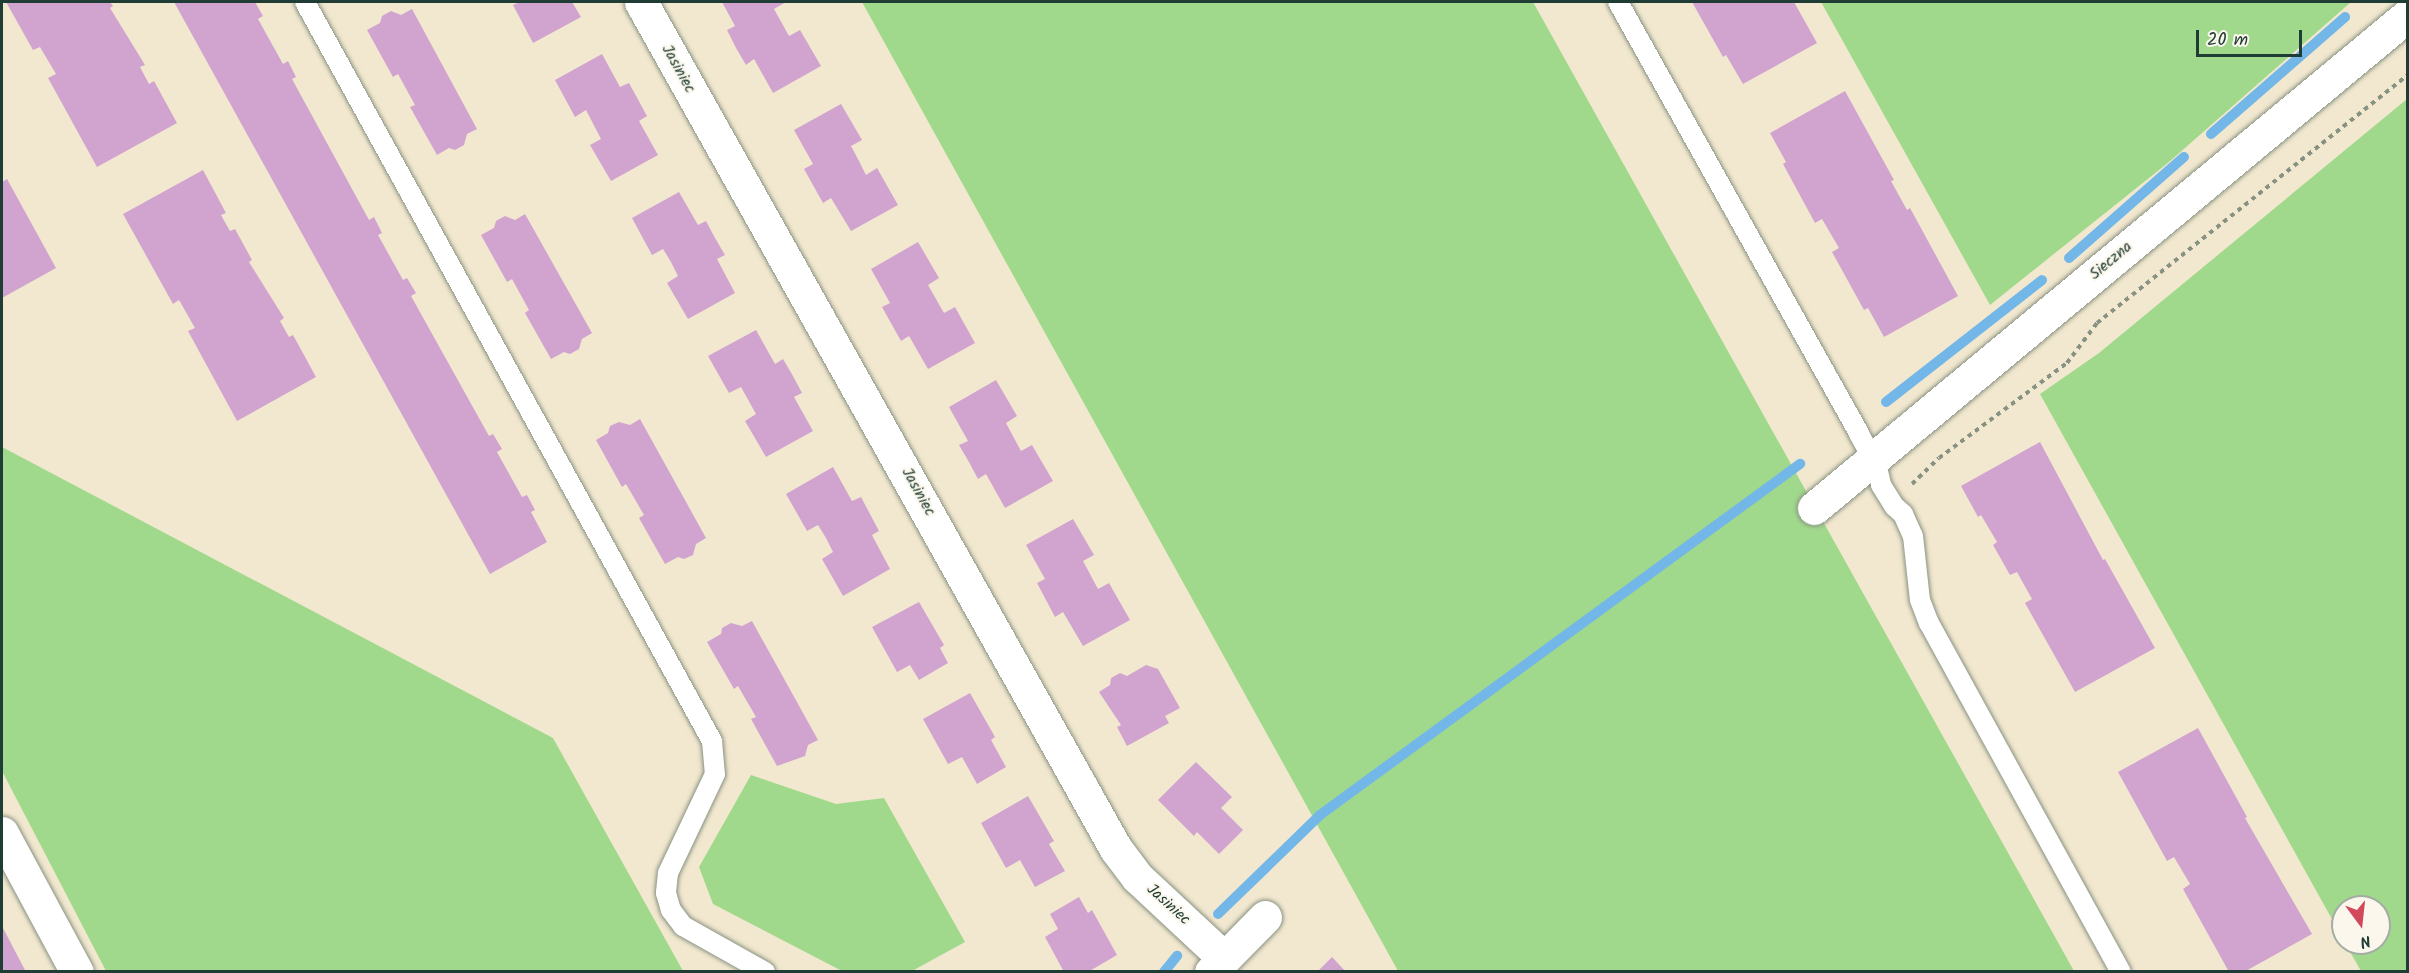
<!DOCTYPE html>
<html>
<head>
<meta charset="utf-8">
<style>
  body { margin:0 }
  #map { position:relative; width:2409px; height:973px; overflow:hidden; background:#f2e8cf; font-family:Kalam,sans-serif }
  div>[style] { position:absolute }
  .green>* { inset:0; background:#a1d98c }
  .stream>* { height:10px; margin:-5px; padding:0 5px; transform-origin:5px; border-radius:5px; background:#73b6e8 }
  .building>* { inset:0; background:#d1a4d0 }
  .path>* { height:4px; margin-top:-2px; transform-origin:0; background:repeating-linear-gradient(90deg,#889282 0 4.5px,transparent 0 9px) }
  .roads { filter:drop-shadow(0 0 2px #889282) drop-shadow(0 0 2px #889282) }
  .service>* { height:20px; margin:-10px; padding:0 10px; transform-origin:10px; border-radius:10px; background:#fff }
  .minor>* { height:33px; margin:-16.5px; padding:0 16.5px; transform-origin:16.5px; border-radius:16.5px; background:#fff }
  span { translate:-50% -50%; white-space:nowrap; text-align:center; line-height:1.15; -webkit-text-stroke:4.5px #fbf7ec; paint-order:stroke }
  .street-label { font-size:16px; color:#1f3d34 }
  .frame { position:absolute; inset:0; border:3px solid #1f3d34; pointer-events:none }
  .north { position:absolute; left:2331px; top:895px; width:60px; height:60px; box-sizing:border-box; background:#fbf7ec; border:2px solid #a3ada2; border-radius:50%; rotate:165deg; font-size:16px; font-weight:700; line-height:24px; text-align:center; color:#1f3d34 }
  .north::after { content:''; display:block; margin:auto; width:21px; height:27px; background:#d1495b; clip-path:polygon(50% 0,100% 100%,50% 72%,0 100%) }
  .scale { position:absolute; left:2196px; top:30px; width:106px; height:27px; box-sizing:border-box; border:3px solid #1f3d34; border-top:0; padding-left:8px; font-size:18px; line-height:21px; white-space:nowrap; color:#1f3d34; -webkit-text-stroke:4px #fbf7ec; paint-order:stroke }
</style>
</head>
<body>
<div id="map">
  <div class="green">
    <div style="clip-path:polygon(862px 2px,1533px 2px,2074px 971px,1398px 971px)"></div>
    <div style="clip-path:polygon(1821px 2px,2351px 2px,2169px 162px,1990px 305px)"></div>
    <div style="clip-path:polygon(2407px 99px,2407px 971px,2361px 971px,2345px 943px,2379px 943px,2379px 907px,2343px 907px,2343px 939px,2040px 394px,2099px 353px)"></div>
    <div style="clip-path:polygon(2px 447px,553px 738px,683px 971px,106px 971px,2px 771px)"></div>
    <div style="clip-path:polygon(751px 775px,836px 804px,884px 798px,965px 942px,912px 971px,842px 971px,713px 904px,699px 867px)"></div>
  </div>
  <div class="stream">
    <div style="left:2211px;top:134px;width:178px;rotate:-41.1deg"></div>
    <div style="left:2069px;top:258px;width:153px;rotate:-41.3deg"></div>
    <div style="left:1886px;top:402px;width:198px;rotate:-38deg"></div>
    <div style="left:1218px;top:914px;width:142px;rotate:-44.1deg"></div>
    <div style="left:1320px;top:815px;width:595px;rotate:-36.18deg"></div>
    <div style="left:1164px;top:972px;width:21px;rotate:-51deg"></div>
  </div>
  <div class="building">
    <div style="clip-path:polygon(6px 2px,110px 2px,113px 6px,110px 8px,145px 65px,140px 67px,149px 84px,154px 81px,177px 123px,97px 167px,48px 78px,56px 74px,40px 47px,33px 50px)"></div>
    <div style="clip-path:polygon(174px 2px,255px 2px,263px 16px,258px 19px,283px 64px,288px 61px,296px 77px,292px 79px,369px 220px,374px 217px,382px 233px,378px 235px,403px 280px,407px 278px,416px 293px,411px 296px,489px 436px,493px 434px,502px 449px,497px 452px,522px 497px,527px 495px,535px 510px,531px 512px,547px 542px,490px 574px)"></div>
    <div style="clip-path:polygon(520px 2px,572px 2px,581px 17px,533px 43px,513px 5px)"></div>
    <div style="clip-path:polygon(722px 2px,786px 2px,774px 9px,789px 36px,800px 30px,821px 66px,773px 93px,754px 59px,746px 65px,736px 48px,727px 30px,735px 26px)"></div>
    <div style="clip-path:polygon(1692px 2px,1794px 2px,1817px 43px,1743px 84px,1726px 55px,1723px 57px)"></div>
    <div style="clip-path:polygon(412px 9px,477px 129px,467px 134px,464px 145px,455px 150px,449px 148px,437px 155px,410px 107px,415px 105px,398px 74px,393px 77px,367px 30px,380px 23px,382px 16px,391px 11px,401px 15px)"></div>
    <div style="clip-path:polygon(602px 54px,620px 87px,629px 83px,647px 116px,639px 121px,658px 155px,611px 181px,590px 145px,601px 139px,586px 110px,575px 117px,555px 80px)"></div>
    <div style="clip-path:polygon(1845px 91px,1894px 180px,1891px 181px,1907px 210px,1910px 208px,1958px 296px,1884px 337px,1868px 308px,1864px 310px,1832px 252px,1839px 248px,1822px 219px,1815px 223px,1783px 164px,1786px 162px,1770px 133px)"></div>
    <div style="clip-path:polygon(841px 104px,862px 140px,851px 146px,859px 161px,866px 175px,877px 168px,898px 205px,851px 231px,831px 198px,823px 203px,804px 169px,813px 164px,794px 130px)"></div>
    <div style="clip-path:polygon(203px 170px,226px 213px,221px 215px,230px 231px,235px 229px,252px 260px,249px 262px,284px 318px,280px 321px,289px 337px,293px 335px,316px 377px,237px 421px,188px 331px,195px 328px,179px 300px,173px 304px,123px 214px)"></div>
    <div style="clip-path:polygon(7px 179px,56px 268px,2px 298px,2px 182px)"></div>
    <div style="clip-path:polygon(679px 192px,698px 225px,706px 221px,715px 238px,725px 255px,717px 259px,735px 293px,688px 319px,667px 283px,678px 276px,671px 262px,663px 249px,652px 255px,632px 218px)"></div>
    <div style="clip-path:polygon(525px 214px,592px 333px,582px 339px,579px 349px,570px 354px,564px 352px,551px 359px,525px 313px,529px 310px,512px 279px,507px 282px,481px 235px,494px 228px,496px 221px,505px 216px,515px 220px)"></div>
    <div style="clip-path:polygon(918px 242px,939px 278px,928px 285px,944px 313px,955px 307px,975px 343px,928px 369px,909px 336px,901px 341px,882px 307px,890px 303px,871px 269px)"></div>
    <div style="clip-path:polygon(756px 330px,775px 364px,783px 359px,793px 376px,802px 393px,794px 397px,813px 431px,766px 457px,745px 421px,756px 414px,741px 387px,729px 393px,708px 356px)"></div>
    <div style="clip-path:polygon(996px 380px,1017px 416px,1006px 423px,1021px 451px,1032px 445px,1053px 481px,1005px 508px,986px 474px,978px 479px,969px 462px,959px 445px,968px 441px,949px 407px)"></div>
    <div style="clip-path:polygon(640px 419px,706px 538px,696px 544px,693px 555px,684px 559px,678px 557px,665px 564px,639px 518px,644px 515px,626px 484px,622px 487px,596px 440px,608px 433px,610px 426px,619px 422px,630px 425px)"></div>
    <div style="clip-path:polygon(2040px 442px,2103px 560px,2105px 559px,2155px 648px,2075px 692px,2025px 603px,2032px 599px,2017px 572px,2010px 575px,1993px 545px,1997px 542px,1981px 515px,1978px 517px,1961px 486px)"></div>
    <div style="clip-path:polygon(833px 467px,852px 501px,861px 497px,879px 531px,872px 535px,890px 569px,843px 596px,822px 559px,833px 552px,826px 538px,818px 525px,807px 531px,786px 494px)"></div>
    <div style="clip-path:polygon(1073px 519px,1094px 555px,1083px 561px,1098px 589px,1109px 583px,1130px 620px,1083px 646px,1063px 612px,1055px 617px,1037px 583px,1045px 579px,1026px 545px)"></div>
    <div style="clip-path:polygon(919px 602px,944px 645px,940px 648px,948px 663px,919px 680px,910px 665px,897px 672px,872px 627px)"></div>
    <div style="clip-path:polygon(752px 621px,818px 740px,808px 745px,805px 756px,777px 766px,751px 719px,756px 717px,738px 686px,734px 689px,707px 642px,721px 634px,722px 628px,731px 623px,742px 626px)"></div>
    <div style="clip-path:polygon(1146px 665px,1158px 669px,1180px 708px,1165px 716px,1169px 723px,1127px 746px,1117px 727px,1121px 725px,1099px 692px,1110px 685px,1111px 678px,1120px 673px,1127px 676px)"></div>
    <div style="clip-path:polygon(970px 693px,995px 737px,991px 740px,1006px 767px,977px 784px,962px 757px,948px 764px,923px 719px)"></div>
    <div style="clip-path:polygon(2198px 728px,2247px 817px,2245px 818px,2312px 934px,2244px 972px,2229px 972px,2183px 889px,2190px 884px,2174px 857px,2167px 861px,2118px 772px)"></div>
    <div style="clip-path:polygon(1196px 762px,1232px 797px,1221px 808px,1243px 830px,1219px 854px,1197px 832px,1194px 836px,1158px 800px)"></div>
    <div style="clip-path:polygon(1028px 796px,1054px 841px,1049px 844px,1065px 871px,1035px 887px,1020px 860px,1006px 868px,981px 823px)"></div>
    <div style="clip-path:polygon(1079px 897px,1088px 913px,1092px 910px,1117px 955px,1088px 972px,1064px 972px,1045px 937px,1058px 929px,1050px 914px)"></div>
    <div style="clip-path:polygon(2px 926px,26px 972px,2px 972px)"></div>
    <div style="clip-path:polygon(1332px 957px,1346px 972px,1317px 972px)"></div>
  </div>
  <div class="path">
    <div style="left:1912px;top:484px;width:37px;rotate:-44deg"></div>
    <div style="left:1939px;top:458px;width:159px;rotate:-36.6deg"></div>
    <div style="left:2067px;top:363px;width:50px;rotate:-53.1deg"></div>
    <div style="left:2097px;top:323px;width:398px;rotate:-38.6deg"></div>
  </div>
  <div class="roads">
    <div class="service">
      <div style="left:305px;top:2px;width:844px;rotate:61.16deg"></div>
      <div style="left:712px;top:741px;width:33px;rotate:85deg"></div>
      <div style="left:715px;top:774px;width:110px;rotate:115.4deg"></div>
      <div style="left:668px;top:873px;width:20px;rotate:96deg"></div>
      <div style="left:666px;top:893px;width:18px;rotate:74deg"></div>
      <div style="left:671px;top:910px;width:20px;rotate:53deg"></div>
      <div style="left:683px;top:926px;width:94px;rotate:29.3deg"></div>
      <div style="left:1618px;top:2px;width:495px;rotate:60.8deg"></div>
      <div style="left:1859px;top:434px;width:38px;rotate:61deg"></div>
      <div style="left:1877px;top:467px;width:18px;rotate:77deg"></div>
      <div style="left:1881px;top:485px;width:25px;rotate:58deg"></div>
      <div style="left:1894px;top:506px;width:12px;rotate:42deg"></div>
      <div style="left:1903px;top:514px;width:24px;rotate:66deg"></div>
      <div style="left:1913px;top:536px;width:64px;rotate:83.8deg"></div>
      <div style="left:1920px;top:600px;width:25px;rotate:69deg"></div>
      <div style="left:1929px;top:623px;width:398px;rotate:61.2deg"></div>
    </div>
    <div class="minor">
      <div style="left:641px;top:2px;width:971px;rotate:60.72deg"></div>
      <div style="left:1116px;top:849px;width:35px;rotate:53deg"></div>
      <div style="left:1137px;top:877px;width:119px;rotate:43deg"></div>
      <div style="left:1814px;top:508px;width:772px;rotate:-39.69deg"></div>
      <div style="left:2px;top:833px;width:158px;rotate:61.7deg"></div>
      <div style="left:1211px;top:972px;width:77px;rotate:-45.5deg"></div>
    </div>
  </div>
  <div class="street-label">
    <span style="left:678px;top:69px;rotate:61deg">Jasiniec</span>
    <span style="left:2111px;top:261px;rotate:-40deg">Sieczna</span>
    <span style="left:918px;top:492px;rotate:61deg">Jasiniec</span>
    <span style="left:1168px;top:905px;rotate:42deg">Jasiniec</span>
  </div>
  <div class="frame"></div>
  <div class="north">N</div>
  <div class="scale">20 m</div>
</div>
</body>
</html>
